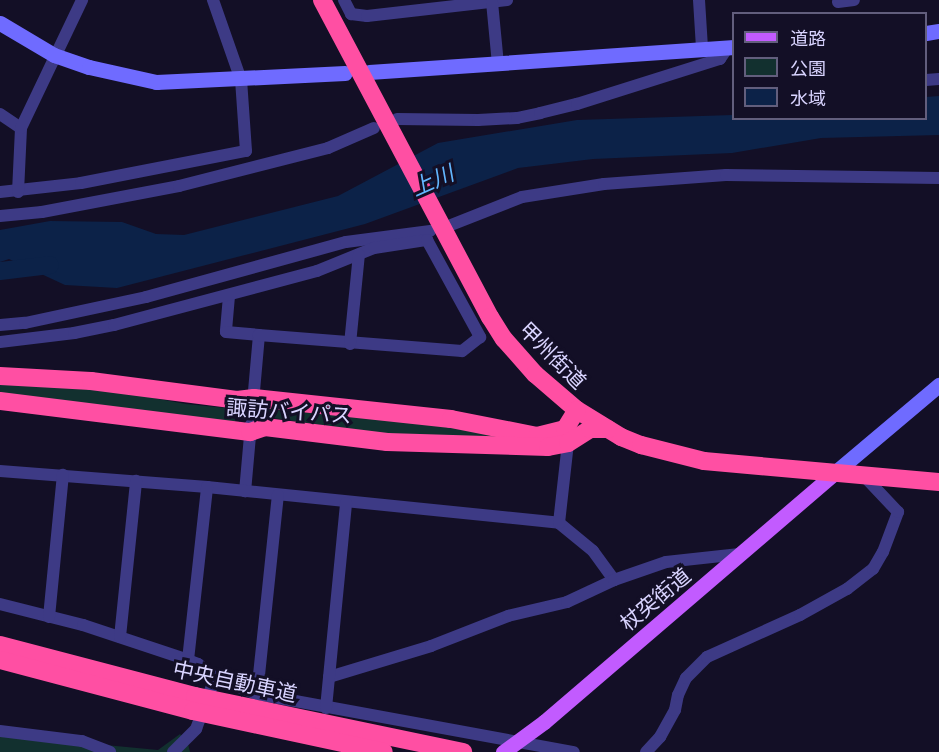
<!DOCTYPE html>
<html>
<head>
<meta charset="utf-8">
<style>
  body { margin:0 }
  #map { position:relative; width:939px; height:752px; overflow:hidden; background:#130f26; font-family:Commissioner,"Noto Sans JP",sans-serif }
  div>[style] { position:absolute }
  .green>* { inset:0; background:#12302f }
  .water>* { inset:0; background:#0c2248 }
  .river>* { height:18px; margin:-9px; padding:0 9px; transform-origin:9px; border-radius:9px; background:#0c2248 }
  .street>* { height:12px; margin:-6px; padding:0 6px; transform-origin:6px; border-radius:6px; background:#3d3a85 }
  .secondary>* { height:15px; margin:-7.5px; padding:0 7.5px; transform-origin:7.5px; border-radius:7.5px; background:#6f6bff }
  .primary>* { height:15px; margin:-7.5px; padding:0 7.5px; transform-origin:7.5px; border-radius:7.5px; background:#c25bff }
  .highway>* { height:18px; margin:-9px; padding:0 9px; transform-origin:9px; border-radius:9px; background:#ff4fa3 }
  span { translate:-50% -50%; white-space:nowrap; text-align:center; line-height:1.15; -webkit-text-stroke:6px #130f26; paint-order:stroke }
  .street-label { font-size:21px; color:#d9d4ff }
  .water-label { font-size:22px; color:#62b6ff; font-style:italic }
  .legend { position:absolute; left:732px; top:12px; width:195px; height:108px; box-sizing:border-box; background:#130f26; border:2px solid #625e7d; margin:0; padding:8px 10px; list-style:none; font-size:18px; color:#d9d4ff }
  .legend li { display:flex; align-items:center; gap:12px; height:30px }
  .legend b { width:30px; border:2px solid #625e7d }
</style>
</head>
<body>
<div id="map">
  <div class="green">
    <div style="clip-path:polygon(0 382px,88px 386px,186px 404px,236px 409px,235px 425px,0 395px)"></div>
    <div style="clip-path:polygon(267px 402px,357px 412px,519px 438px,393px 435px,266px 417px)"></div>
    <div style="clip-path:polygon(180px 734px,188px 744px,190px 752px,0 752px,0 735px,158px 750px)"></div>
  </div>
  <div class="water">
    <div style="clip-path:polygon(939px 96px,939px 135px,821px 138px,732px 153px,593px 159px,518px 168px,365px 224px,117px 288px,65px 285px,9px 259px,0 262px,0 230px,50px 221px,122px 222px,156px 234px,184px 235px,338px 196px,438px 143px,577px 120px,733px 115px,734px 118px,926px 118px,926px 97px)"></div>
  </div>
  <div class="river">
    <div style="left:0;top:271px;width:50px;rotate:-6.8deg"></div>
  </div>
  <div class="street">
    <div style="left:344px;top:0;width:16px;rotate:63deg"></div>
    <div style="left:351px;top:14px;width:16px;rotate:7deg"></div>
    <div style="left:367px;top:16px;width:141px;rotate:-6.5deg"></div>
    <div style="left:699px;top:0;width:48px;rotate:86.4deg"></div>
    <div style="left:492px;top:2px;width:62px;rotate:84.5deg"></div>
    <div style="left:838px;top:2px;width:16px;rotate:-7deg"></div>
    <div style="left:926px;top:80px;width:13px;rotate:-4deg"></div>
    <div style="left:0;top:114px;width:25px;rotate:34deg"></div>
    <div style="left:397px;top:119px;width:81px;rotate:0.7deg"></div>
    <div style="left:478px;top:120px;width:39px;rotate:-3deg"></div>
    <div style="left:517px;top:118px;width:24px;rotate:-12deg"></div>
    <div style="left:540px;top:113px;width:38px;rotate:-14deg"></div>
    <div style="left:577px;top:104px;width:150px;rotate:-17.5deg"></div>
    <div style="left:720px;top:59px;width:14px;rotate:-56deg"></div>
    <div style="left:0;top:192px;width:81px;rotate:-6.3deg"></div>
    <div style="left:81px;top:183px;width:168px;rotate:-11deg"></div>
    <div style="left:246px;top:151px;width:71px;rotate:-94deg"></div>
    <div style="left:241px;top:80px;width:85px;rotate:-109.3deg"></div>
    <div style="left:18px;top:192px;width:64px;rotate:-87.3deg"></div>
    <div style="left:21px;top:128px;width:142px;rotate:-64.5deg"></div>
    <div style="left:0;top:216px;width:42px;rotate:-5.4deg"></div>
    <div style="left:42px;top:212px;width:139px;rotate:-10.7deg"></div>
    <div style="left:179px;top:186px;width:154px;rotate:-14.3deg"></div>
    <div style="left:328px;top:148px;width:50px;rotate:-23.5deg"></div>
    <div style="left:451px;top:225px;width:76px;rotate:-21.5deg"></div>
    <div style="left:522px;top:197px;width:83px;rotate:-9deg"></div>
    <div style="left:604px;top:184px;width:122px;rotate:-4.2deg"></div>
    <div style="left:726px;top:175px;width:213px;rotate:0.8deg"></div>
    <div style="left:229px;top:296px;width:36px;rotate:95deg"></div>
    <div style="left:226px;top:332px;width:33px;rotate:5deg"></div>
    <div style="left:259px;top:335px;width:157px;rotate:95.1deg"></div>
    <div style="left:0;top:325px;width:25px;rotate:-5deg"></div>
    <div style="left:25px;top:323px;width:124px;rotate:-12.1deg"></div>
    <div style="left:146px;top:297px;width:207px;rotate:-15.4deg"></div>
    <div style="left:346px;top:242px;width:85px;rotate:-7.5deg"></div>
    <div style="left:0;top:342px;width:75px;rotate:-6.9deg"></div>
    <div style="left:74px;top:333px;width:41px;rotate:-11.3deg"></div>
    <div style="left:114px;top:325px;width:210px;rotate:-14.9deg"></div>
    <div style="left:317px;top:271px;width:61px;rotate:-22deg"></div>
    <div style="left:374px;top:248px;width:54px;rotate:-8.6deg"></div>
    <div style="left:427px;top:240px;width:111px;rotate:61.3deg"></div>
    <div style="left:480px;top:337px;width:23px;rotate:142deg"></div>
    <div style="left:462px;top:351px;width:204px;rotate:-175.5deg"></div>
    <div style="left:350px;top:344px;width:90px;rotate:-84.3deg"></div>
    <div style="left:0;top:471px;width:208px;rotate:4.4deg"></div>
    <div style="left:207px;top:487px;width:354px;rotate:5.8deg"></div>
    <div style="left:559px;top:523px;width:44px;rotate:39.5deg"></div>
    <div style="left:593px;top:551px;width:36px;rotate:54deg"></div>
    <div style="left:559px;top:523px;width:81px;rotate:-83.6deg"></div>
    <div style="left:0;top:604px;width:86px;rotate:14.2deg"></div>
    <div style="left:83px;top:625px;width:111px;rotate:18.4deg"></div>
    <div style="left:188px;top:660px;width:11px;rotate:22deg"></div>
    <div style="left:198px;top:664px;width:22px;rotate:39deg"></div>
    <div style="left:215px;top:678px;width:45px;rotate:20.9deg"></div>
    <div style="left:257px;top:694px;width:322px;rotate:10.4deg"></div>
    <div style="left:49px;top:617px;width:143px;rotate:-84.4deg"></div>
    <div style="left:120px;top:637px;width:157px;rotate:-84.1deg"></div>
    <div style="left:188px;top:660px;width:174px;rotate:-83.7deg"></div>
    <div style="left:329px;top:677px;width:107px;rotate:-16.9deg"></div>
    <div style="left:431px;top:646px;width:83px;rotate:-21.3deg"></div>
    <div style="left:508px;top:616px;width:61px;rotate:-13.3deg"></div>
    <div style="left:567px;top:602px;width:52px;rotate:-25.1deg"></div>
    <div style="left:614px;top:580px;width:55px;rotate:-19.1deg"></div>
    <div style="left:666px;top:562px;width:74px;rotate:-6.2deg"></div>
    <div style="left:257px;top:694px;width:200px;rotate:-84deg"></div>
    <div style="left:326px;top:708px;width:206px;rotate:-84.4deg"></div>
    <div style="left:0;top:731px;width:83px;rotate:7deg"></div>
    <div style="left:82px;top:741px;width:30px;rotate:21deg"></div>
    <div style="left:173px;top:752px;width:33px;rotate:-45deg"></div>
    <div style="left:196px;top:729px;width:54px;rotate:-69.6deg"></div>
    <div style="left:646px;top:752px;width:21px;rotate:-47deg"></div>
    <div style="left:660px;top:737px;width:31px;rotate:-61deg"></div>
    <div style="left:675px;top:710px;width:15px;rotate:-79deg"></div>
    <div style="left:678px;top:695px;width:19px;rotate:-65deg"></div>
    <div style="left:686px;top:678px;width:30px;rotate:-45deg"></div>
    <div style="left:707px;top:657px;width:102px;rotate:-24.3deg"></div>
    <div style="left:800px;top:615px;width:54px;rotate:-29deg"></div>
    <div style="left:847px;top:589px;width:33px;rotate:-38deg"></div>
    <div style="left:873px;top:569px;width:20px;rotate:-60deg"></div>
    <div style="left:883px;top:552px;width:43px;rotate:-69.4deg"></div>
    <div style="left:898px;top:512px;width:50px;rotate:-133.4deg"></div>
  </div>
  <div class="secondary">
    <div style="left:0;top:23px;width:63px;rotate:30.7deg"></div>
    <div style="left:54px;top:55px;width:37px;rotate:19deg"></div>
    <div style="left:89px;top:67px;width:69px;rotate:12.6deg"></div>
    <div style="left:156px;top:82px;width:189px;rotate:-2.7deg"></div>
    <div style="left:926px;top:33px;width:13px;rotate:-9deg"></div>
    <div style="left:369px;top:72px;width:366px;rotate:-3.9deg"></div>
    <div style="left:832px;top:475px;width:140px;rotate:-40.1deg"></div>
  </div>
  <div class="primary">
    <div style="left:503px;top:752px;width:51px;rotate:-36.2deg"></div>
    <div style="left:544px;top:722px;width:379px;rotate:-40.6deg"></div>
  </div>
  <div class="highway">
    <div style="left:322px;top:0;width:359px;rotate:62.1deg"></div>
    <div style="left:490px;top:317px;width:26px;rotate:58deg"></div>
    <div style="left:504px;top:339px;width:47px;rotate:48.5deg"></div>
    <div style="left:535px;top:374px;width:55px;rotate:40.6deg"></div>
    <div style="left:577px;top:410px;width:52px;rotate:31.5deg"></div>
    <div style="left:621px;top:437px;width:22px;rotate:22deg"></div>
    <div style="left:641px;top:445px;width:65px;rotate:14.3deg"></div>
    <div style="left:704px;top:461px;width:236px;rotate:5.1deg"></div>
    <div style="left:0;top:376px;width:91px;rotate:3.1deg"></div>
    <div style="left:91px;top:381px;width:147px;rotate:7.4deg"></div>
    <div style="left:237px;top:400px;width:17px;rotate:-7deg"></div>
    <div style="left:254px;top:398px;width:198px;rotate:6.1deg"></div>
    <div style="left:451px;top:419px;width:88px;rotate:11.2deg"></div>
    <div style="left:537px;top:436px;width:29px;rotate:-14deg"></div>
    <div style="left:565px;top:429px;width:22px;rotate:-58deg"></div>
    <div style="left:0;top:401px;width:252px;rotate:7.1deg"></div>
    <div style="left:250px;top:432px;width:16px;rotate:-18deg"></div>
    <div style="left:265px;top:427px;width:123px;rotate:7deg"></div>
    <div style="left:387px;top:442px;width:161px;rotate:1.8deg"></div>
    <div style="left:548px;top:447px;width:20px;rotate:-11deg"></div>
    <div style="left:568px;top:443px;width:26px;rotate:-32deg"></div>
    <div style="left:590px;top:429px;width:18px"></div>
    <div style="left:0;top:645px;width:202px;rotate:14.7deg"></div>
    <div style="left:195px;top:696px;width:274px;rotate:11.8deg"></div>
    <div style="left:0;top:660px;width:200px;rotate:14.8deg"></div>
    <div style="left:193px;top:711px;width:195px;rotate:12.1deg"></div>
  </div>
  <div class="street-label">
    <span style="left:553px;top:355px;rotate:45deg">甲州街道</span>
    <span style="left:289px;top:411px;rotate:4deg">諏訪バイパス</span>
    <span style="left:655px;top:599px;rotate:-40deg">杖突街道</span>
    <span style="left:235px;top:681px;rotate:12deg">中央自動車道</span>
  </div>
  <div class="water-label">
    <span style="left:432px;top:180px;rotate:-24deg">上川</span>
  </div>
  <ul class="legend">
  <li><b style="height:8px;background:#c25bff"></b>道路</li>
  <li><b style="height:16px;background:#12302f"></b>公園</li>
  <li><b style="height:16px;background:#0c2248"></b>水域</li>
  </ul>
</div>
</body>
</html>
